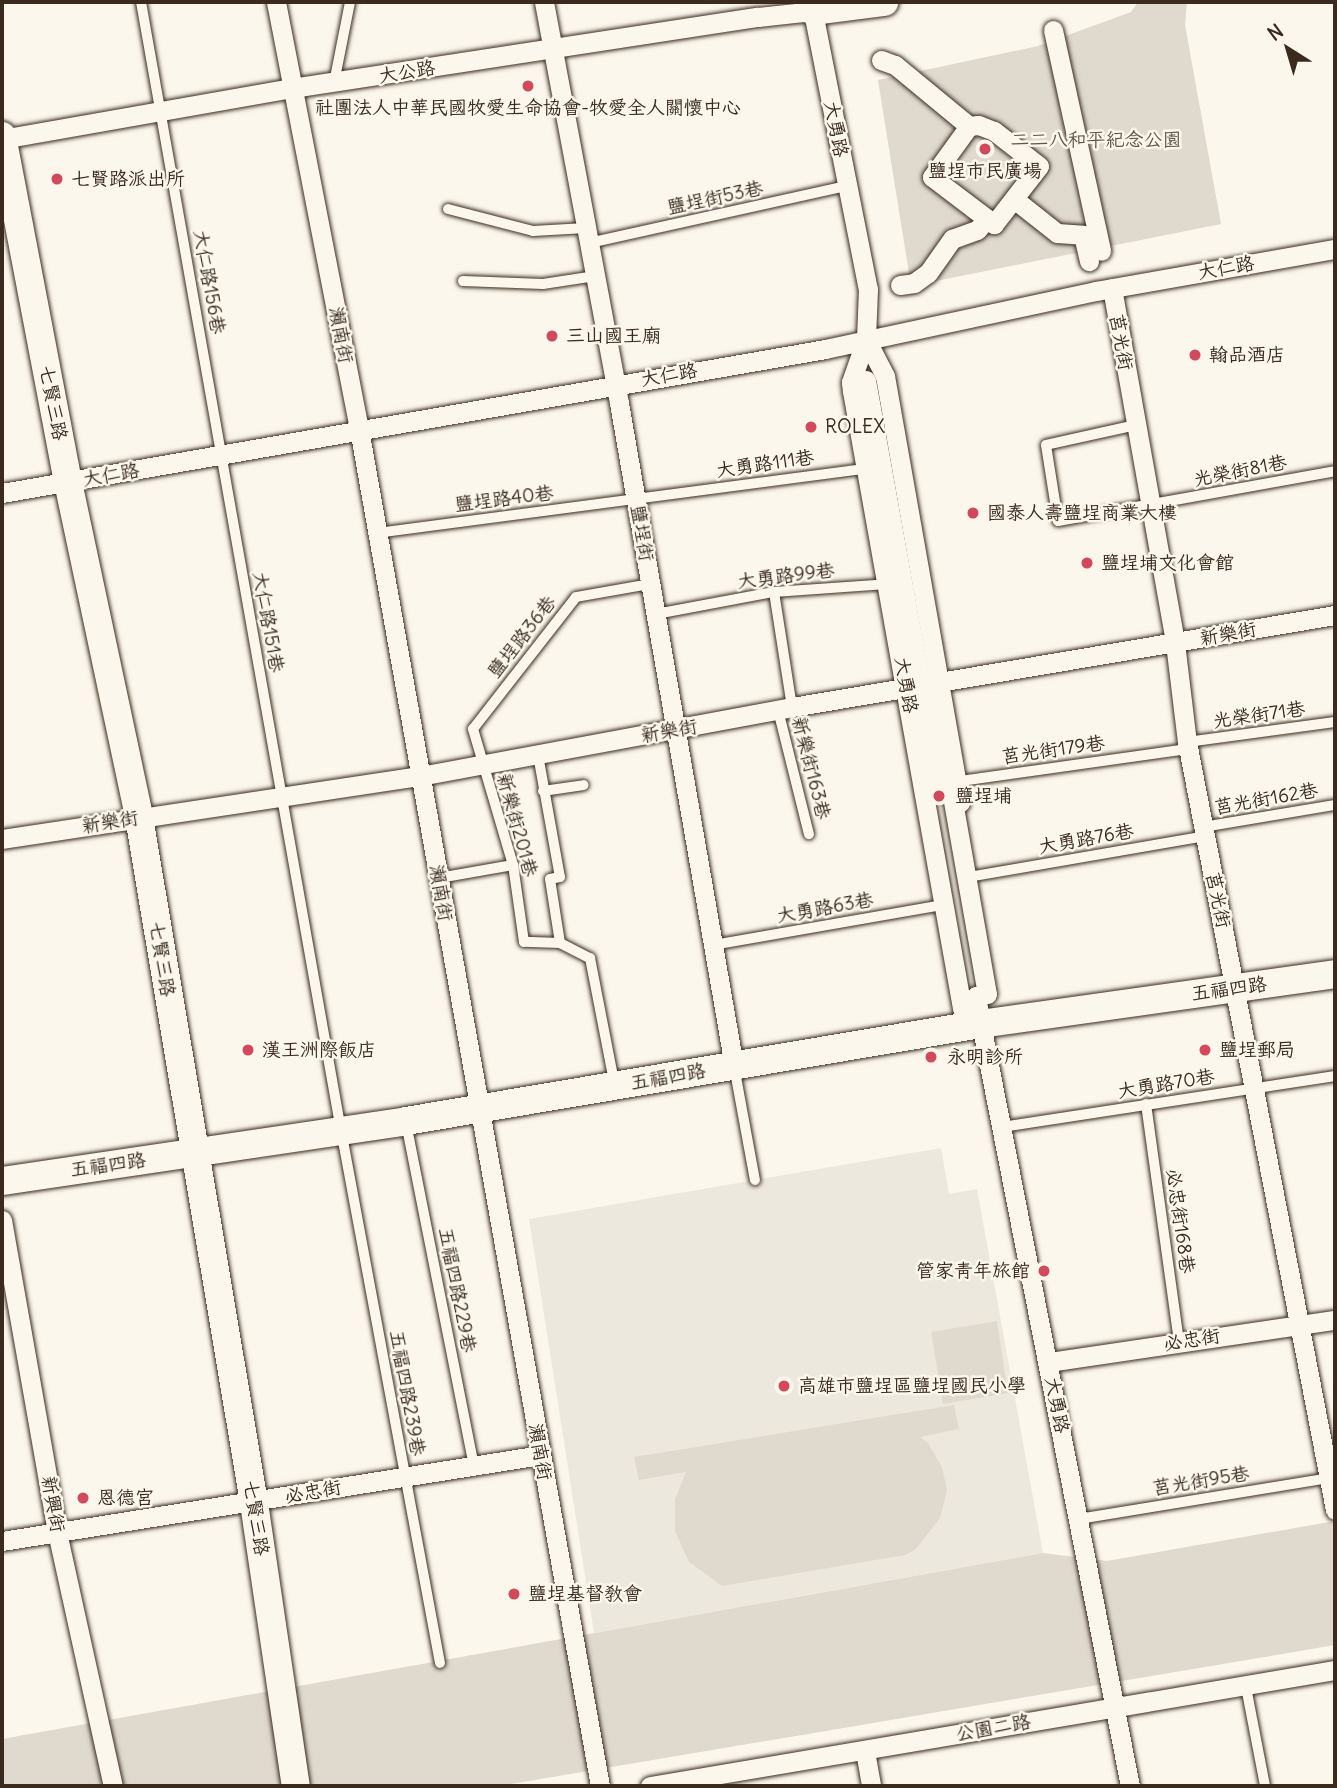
<!DOCTYPE html>
<html>
<head>
<meta charset="utf-8">
<style>
  body { margin:0 }
  #map { position:relative; width:1337px; height:1788px; overflow:hidden; background:#fbf7ec; font-family:Delius,"LXGW WenKai TC",sans-serif }
  div>[style] { position:absolute }
  .built>* { inset:0; background:#ede8dd }
  .green>* { inset:0; background:#dfd9ce }
  .roads { filter:drop-shadow(0 0 2px #3b2a1e) drop-shadow(0 0 2px #3b2a1e) }
  .lane>* { height:10px; margin:-5px; padding:0 5px; transform-origin:5px; border-radius:5px; background:#fbf7ec }
  .street>* { height:19px; margin:-9.5px; padding:0 9.5px; transform-origin:9.5px; border-radius:9.5px; background:#fbf7ec }
  .secondary>* { height:28px; margin:-14px; padding:0 14px; transform-origin:14px; border-radius:14px; background:#fbf7ec }
  .dots>* { width:19px; height:19px; translate:-50% -50%; box-sizing:border-box; border:4px solid #fbf7ec; border-radius:50% }
  span { translate:-50% -50%; white-space:nowrap; text-align:center; line-height:1.15; -webkit-text-stroke:5px #fbf7ec; paint-order:stroke }
  .street-label { font-size:19px; color:#3b2a1e }
  .poi-label { font-size:19px; color:#3b2a1e }
  .left { translate:0 -50%; text-align:left }
  .right { translate:-100% -50%; text-align:right }
  .park-label { font-size:19px; color:#64564a }
  .frame { position:absolute; inset:0; border:4px solid #3b2a1e; pointer-events:none }
  .north { position:absolute; left:1253px; top:14px; width:70px; height:70px; -webkit-text-stroke:5px #fbf7ec; paint-order:stroke; rotate:323deg; font-size:19px; font-weight:700; line-height:28px; text-align:center; color:#3b2a1e }
  .north::after { content:''; display:block; margin:auto; width:24px; height:32px; background:#3b2a1e; clip-path:polygon(50% 0,100% 100%,50% 72%,0 100%) }
</style>
</head>
<body>
<div id="map">
  <div class="built">
    <div style="clip-path:polygon(941px 1148px,949px 1194px,977px 1189px,1043px 1553px,594px 1633px,529px 1219px)"></div>
  </div>
  <div class="green">
    <div style="clip-path:polygon(1138px 2px,1187px 2px,1185px 25px,1221px 224px,911px 286px,878px 80px,1038px 46px,1131px 12px)"></div>
    <div style="clip-path:polygon(997px 1321px,1008px 1393px,943px 1404px,931px 1332px)"></div>
    <div style="clip-path:polygon(954px 1405px,959px 1429px,920px 1437px,928px 1443px,942px 1467px,947px 1490px,940px 1518px,916px 1549px,905px 1555px,722px 1586px,689px 1562px,675px 1531px,675px 1499px,686px 1472px,639px 1480px,634px 1457px)"></div>
    <div style="clip-path:polygon(1335px 1521px,1335px 1645px,499px 1786px,2px 1786px,2px 1739px,1043px 1553px,1107px 1561px)"></div>
  </div>
  <div class="roads">
    <div class="lane">
      <div style="left:141px;top:2px;width:1146px;rotate:79.95deg"></div>
      <div style="left:341px;top:1130px;width:542px;rotate:79.48deg"></div>
      <div style="left:334px;top:83px;width:83px;rotate:-78.8deg"></div>
      <div style="left:448px;top:209px;width:88px;rotate:14.5deg"></div>
      <div style="left:533px;top:231px;width:53px;rotate:-3.2deg"></div>
      <div style="left:589px;top:243px;width:264px;rotate:-12.5deg"></div>
      <div style="left:463px;top:281px;width:80px;rotate:2.1deg"></div>
      <div style="left:543px;top:284px;width:53px;rotate:-8.7deg"></div>
      <div style="left:1136px;top:425px;width:92px;rotate:167.5deg"></div>
      <div style="left:1046px;top:445px;width:77px;rotate:81deg"></div>
      <div style="left:1058px;top:521px;width:281px;rotate:-10.2deg"></div>
      <div style="left:377px;top:533px;width:496px;rotate:-7.5deg"></div>
      <div style="left:774px;top:592px;width:116px;rotate:81.1deg"></div>
      <div style="left:656px;top:614px;width:120px;rotate:-10.6deg"></div>
      <div style="left:774px;top:592px;width:113px;rotate:-4deg"></div>
      <div style="left:778px;top:710px;width:128px;rotate:76deg"></div>
      <div style="left:1187px;top:742px;width:149px;rotate:-7.7deg"></div>
      <div style="left:538px;top:755px;width:124px;rotate:79.8deg"></div>
      <div style="left:560px;top:877px;width:10px;rotate:169deg"></div>
      <div style="left:550px;top:879px;width:65px;rotate:81.1deg"></div>
      <div style="left:560px;top:943px;width:34px;rotate:27deg"></div>
      <div style="left:590px;top:958px;width:126px;rotate:79deg"></div>
      <div style="left:953px;top:782px;width:237px;rotate:-8deg"></div>
      <div style="left:543px;top:791px;width:41px;rotate:-8.3deg"></div>
      <div style="left:1203px;top:827px;width:134px;rotate:-9.5deg"></div>
      <div style="left:974px;top:876px;width:234px;rotate:-9.8deg"></div>
      <div style="left:439px;top:878px;width:75px;rotate:-10deg"></div>
      <div style="left:560px;top:943px;width:36px;rotate:-178deg"></div>
      <div style="left:524px;top:942px;width:78px;rotate:-98.1deg"></div>
      <div style="left:513px;top:865px;width:142px;rotate:-106.4deg"></div>
      <div style="left:473px;top:729px;width:167px;rotate:-52deg"></div>
      <div style="left:576px;top:597px;width:75px;rotate:-10deg"></div>
      <div style="left:713px;top:945px;width:233px;rotate:-9.9deg"></div>
      <div style="left:734px;top:1066px;width:116px;rotate:79.6deg"></div>
      <div style="left:1146px;top:1104px;width:240px;rotate:82.1deg"></div>
      <div style="left:406px;top:1123px;width:350px;rotate:78.8deg"></div>
      <div style="left:1002px;top:1127px;width:337px;rotate:-8.7deg"></div>
      <div style="left:1079px;top:1519px;width:254px;rotate:-9.3deg"></div>
      <div style="left:1246px;top:1687px;width:101px;rotate:79.1deg"></div>
    </div>
    <div class="street">
      <div style="left:276px;top:2px;width:435px;rotate:79deg"></div>
      <div style="left:359px;top:429px;width:1378px;rotate:79.93deg"></div>
      <div style="left:544px;top:2px;width:408px;rotate:79.4deg"></div>
      <div style="left:619px;top:403px;width:673px;rotate:80.16deg"></div>
      <div style="left:811px;top:2px;width:293px;rotate:78.8deg"></div>
      <div style="left:868px;top:289px;width:50px;rotate:92.3deg"></div>
      <div style="left:866px;top:339px;width:46px;rotate:109.2deg"></div>
      <div style="left:851px;top:382px;width:9px;rotate:84deg"></div>
      <div style="left:852px;top:391px;width:627px;rotate:79.89deg"></div>
      <div style="left:962px;top:1008px;width:25px;rotate:40deg"></div>
      <div style="left:1053px;top:30px;width:226px;rotate:77.7deg"></div>
      <div style="left:881px;top:60px;width:15px;rotate:20deg"></div>
      <div style="left:895px;top:65px;width:96px;rotate:39.5deg"></div>
      <div style="left:969px;top:126px;width:63px;rotate:126deg"></div>
      <div style="left:932px;top:177px;width:78px;rotate:37.2deg"></div>
      <div style="left:994px;top:224px;width:73px;rotate:-52.2deg"></div>
      <div style="left:1039px;top:166px;width:57px;rotate:-142.1deg"></div>
      <div style="left:994px;top:131px;width:17px;rotate:-159deg"></div>
      <div style="left:978px;top:125px;width:9px;rotate:174deg"></div>
      <div style="left:2px;top:139px;width:294px;rotate:-10deg"></div>
      <div style="left:292px;top:88px;width:471px;rotate:-8.7deg"></div>
      <div style="left:758px;top:17px;width:55px;rotate:-6.2deg"></div>
      <div style="left:1014px;top:199px;width:55px;rotate:38.3deg"></div>
      <div style="left:1057px;top:233px;width:26px;rotate:4deg"></div>
      <div style="left:1083px;top:235px;width:27px;rotate:77deg"></div>
      <div style="left:900px;top:285px;width:14px;rotate:-8deg"></div>
      <div style="left:914px;top:283px;width:17px;rotate:-36deg"></div>
      <div style="left:928px;top:273px;width:42px;rotate:-54.8deg"></div>
      <div style="left:952px;top:239px;width:27px;rotate:-20deg"></div>
      <div style="left:977px;top:230px;width:15px;rotate:-48deg"></div>
      <div style="left:1112px;top:288px;width:361px;rotate:79.9deg"></div>
      <div style="left:1175px;top:643px;width:100px;rotate:83.1deg"></div>
      <div style="left:1187px;top:742px;width:782px;rotate:79.09deg"></div>
      <div style="left:866px;top:339px;width:42px;rotate:62.8deg"></div>
      <div style="left:885px;top:376px;width:433px;rotate:80deg"></div>
      <div style="left:866px;top:380px;width:419px;rotate:79.8deg"></div>
      <div style="left:940px;top:792px;width:11px;rotate:-10deg"></div>
      <div style="left:951px;top:790px;width:207px;rotate:80deg"></div>
      <div style="left:987px;top:994px;width:11px;rotate:170deg"></div>
      <div style="left:976px;top:996px;width:28px;rotate:80deg"></div>
      <div style="left:981px;top:1024px;width:776px;rotate:78.94deg"></div>
      <div style="left:2px;top:493px;width:836px;rotate:-9.92deg"></div>
      <div style="left:825px;top:349px;width:277px;rotate:-12.1deg"></div>
      <div style="left:1096px;top:291px;width:243px;rotate:-10deg"></div>
      <div style="left:2px;top:839px;width:423px;rotate:-8.6deg"></div>
      <div style="left:420px;top:776px;width:378px;rotate:-10.5deg"></div>
      <div style="left:792px;top:707px;width:551px;rotate:-9.62deg"></div>
      <div style="left:2px;top:1220px;width:317px;rotate:80deg"></div>
      <div style="left:57px;top:1532px;width:260px;rotate:77.6deg"></div>
      <div style="left:1049px;top:1362px;width:289px;rotate:-8.4deg"></div>
      <div style="left:2px;top:1541px;width:546px;rotate:-9.07deg"></div>
      <div style="left:865px;top:1751px;width:36px;rotate:80deg"></div>
      <div style="left:650px;top:1786px;width:695px;rotate:-9.61deg"></div>
    </div>
    <div class="secondary">
      <div style="left:813px;top:11px;width:72px;rotate:-7.2deg"></div>
      <div style="left:2px;top:136px;width:352px;rotate:79.2deg"></div>
      <div style="left:68px;top:482px;width:342px;rotate:78deg"></div>
      <div style="left:139px;top:817px;width:696px;rotate:80.48deg"></div>
      <div style="left:254px;top:1503px;width:286px;rotate:81.6deg"></div>
      <div style="left:2px;top:1181px;width:408px;rotate:-8.4deg"></div>
      <div style="left:406px;top:1121px;width:583px;rotate:-9.58deg"></div>
      <div style="left:981px;top:1024px;width:358px;rotate:-8deg"></div>
    </div>
  </div>
  <div class="dots">
    <div style="left:528px;top:86px;background:#d1495b"></div>
    <div style="left:985px;top:149px;background:#d1495b"></div>
    <div style="left:57px;top:179px;background:#d1495b"></div>
    <div style="left:552px;top:336px;background:#d1495b"></div>
    <div style="left:1195px;top:355px;background:#d1495b"></div>
    <div style="left:811px;top:427px;background:#d1495b"></div>
    <div style="left:973px;top:513px;background:#d1495b"></div>
    <div style="left:1087px;top:563px;background:#d1495b"></div>
    <div style="left:939px;top:796px;background:#d1495b"></div>
    <div style="left:248px;top:1050px;background:#d1495b"></div>
    <div style="left:1205px;top:1050px;background:#d1495b"></div>
    <div style="left:931px;top:1057px;background:#d1495b"></div>
    <div style="left:1044px;top:1271px;background:#d1495b"></div>
    <div style="left:784px;top:1386px;background:#d1495b"></div>
    <div style="left:83px;top:1498px;background:#d1495b"></div>
    <div style="left:514px;top:1594px;background:#d1495b"></div>
  </div>
  <div class="street-label">
    <span style="left:407px;top:72px;rotate:-9deg">大公路</span>
    <span style="left:836px;top:129px;rotate:79deg">大勇路</span>
    <span style="left:715px;top:198px;rotate:-12deg">鹽埕街53巷</span>
    <span style="left:1226px;top:268px;rotate:-10deg">大仁路</span>
    <span style="left:209px;top:282px;rotate:80deg">大仁路156巷</span>
    <span style="left:341px;top:335px;rotate:79deg">瀨南街</span>
    <span style="left:1121px;top:342px;rotate:80deg">莒光街</span>
    <span style="left:669px;top:375px;rotate:-10deg">大仁路</span>
    <span style="left:53px;top:403px;rotate:79deg">七賢三路</span>
    <span style="left:765px;top:464px;rotate:-8deg">大勇路111巷</span>
    <span style="left:1240px;top:471px;rotate:-11deg">光榮街81巷</span>
    <span style="left:111px;top:475px;rotate:-10deg">大仁路</span>
    <span style="left:504px;top:499px;rotate:-7deg">鹽埕路40巷</span>
    <span style="left:642px;top:533px;rotate:80deg">鹽埕街</span>
    <span style="left:786px;top:576px;rotate:-7deg">大勇路99巷</span>
    <span style="left:268px;top:622px;rotate:80deg">大仁路151巷</span>
    <span style="left:1228px;top:634px;rotate:-10deg">新樂街</span>
    <span style="left:522px;top:637px;rotate:-52deg">鹽埕路36巷</span>
    <span style="left:906px;top:685px;rotate:80deg">大勇路</span>
    <span style="left:1259px;top:715px;rotate:-8deg">光榮街71巷</span>
    <span style="left:669px;top:731px;rotate:-10deg">新樂街</span>
    <span style="left:1053px;top:750px;rotate:-8deg">莒光街179巷</span>
    <span style="left:811px;top:768px;rotate:76deg">新樂街163巷</span>
    <span style="left:1266px;top:799px;rotate:-10deg">莒光街162巷</span>
    <span style="left:110px;top:822px;rotate:-9deg">新樂街</span>
    <span style="left:517px;top:825px;rotate:75deg">新樂街201巷</span>
    <span style="left:1086px;top:839px;rotate:-10deg">大勇路76巷</span>
    <span style="left:441px;top:893px;rotate:80deg">瀨南街</span>
    <span style="left:1218px;top:900px;rotate:78deg">莒光街</span>
    <span style="left:825px;top:908px;rotate:-10deg">大勇路63巷</span>
    <span style="left:162px;top:959px;rotate:81deg">七賢三路</span>
    <span style="left:1229px;top:989px;rotate:-8deg">五福四路</span>
    <span style="left:668px;top:1077px;rotate:-10deg">五福四路</span>
    <span style="left:1166px;top:1084px;rotate:-9deg">大勇路70巷</span>
    <span style="left:108px;top:1165px;rotate:-8deg">五福四路</span>
    <span style="left:1180px;top:1221px;rotate:82deg">必忠街168巷</span>
    <span style="left:457px;top:1290px;rotate:79deg">五福四路229巷</span>
    <span style="left:1192px;top:1340px;rotate:-9deg">必忠街</span>
    <span style="left:407px;top:1393px;rotate:80deg">五福四路239巷</span>
    <span style="left:1057px;top:1405px;rotate:79deg">大勇路</span>
    <span style="left:540px;top:1452px;rotate:80deg">瀨南街</span>
    <span style="left:1201px;top:1481px;rotate:-9deg">莒光街95巷</span>
    <span style="left:313px;top:1492px;rotate:-10deg">必忠街</span>
    <span style="left:53px;top:1504px;rotate:80deg">新興街</span>
    <span style="left:256px;top:1518px;rotate:81deg">七賢三路</span>
    <span style="left:993px;top:1728px;rotate:-10deg">公園二路</span>
  </div>
  <div class="poi-label">
    <span style="left:528px;top:108px">社團法人中華民國牧愛生命協會-牧愛全人關懷中心</span>
    <span style="left:985px;top:171px">鹽埕市民廣場</span>
    <span class="left" style="left:71px;top:179px">七賢路派出所</span>
    <span class="left" style="left:566px;top:336px">三山國王廟</span>
    <span class="left" style="left:1209px;top:355px">翰品酒店</span>
    <span class="left" style="left:825px;top:427px">ROLEX</span>
    <span class="left" style="left:987px;top:513px">國泰人壽鹽埕商業大樓</span>
    <span class="left" style="left:1101px;top:563px">鹽埕埔文化會館</span>
    <span class="left" style="left:955px;top:796px">鹽埕埔</span>
    <span class="left" style="left:262px;top:1050px">漢王洲際飯店</span>
    <span class="left" style="left:1219px;top:1050px">鹽埕郵局</span>
    <span class="left" style="left:947px;top:1057px">永明診所</span>
    <span class="right" style="left:1030px;top:1271px">管家青年旅館</span>
    <span class="left" style="left:798px;top:1386px">高雄市鹽埕區鹽埕國民小學</span>
    <span class="left" style="left:97px;top:1498px">恩德宮</span>
    <span class="left" style="left:528px;top:1594px">鹽埕基督教會</span>
  </div>
  <div class="park-label">
    <span style="left:1096px;top:140px">二二八和平紀念公園</span>
  </div>
  <div class="frame"></div>
  <div class="north">N</div>
</div>
</body>
</html>
